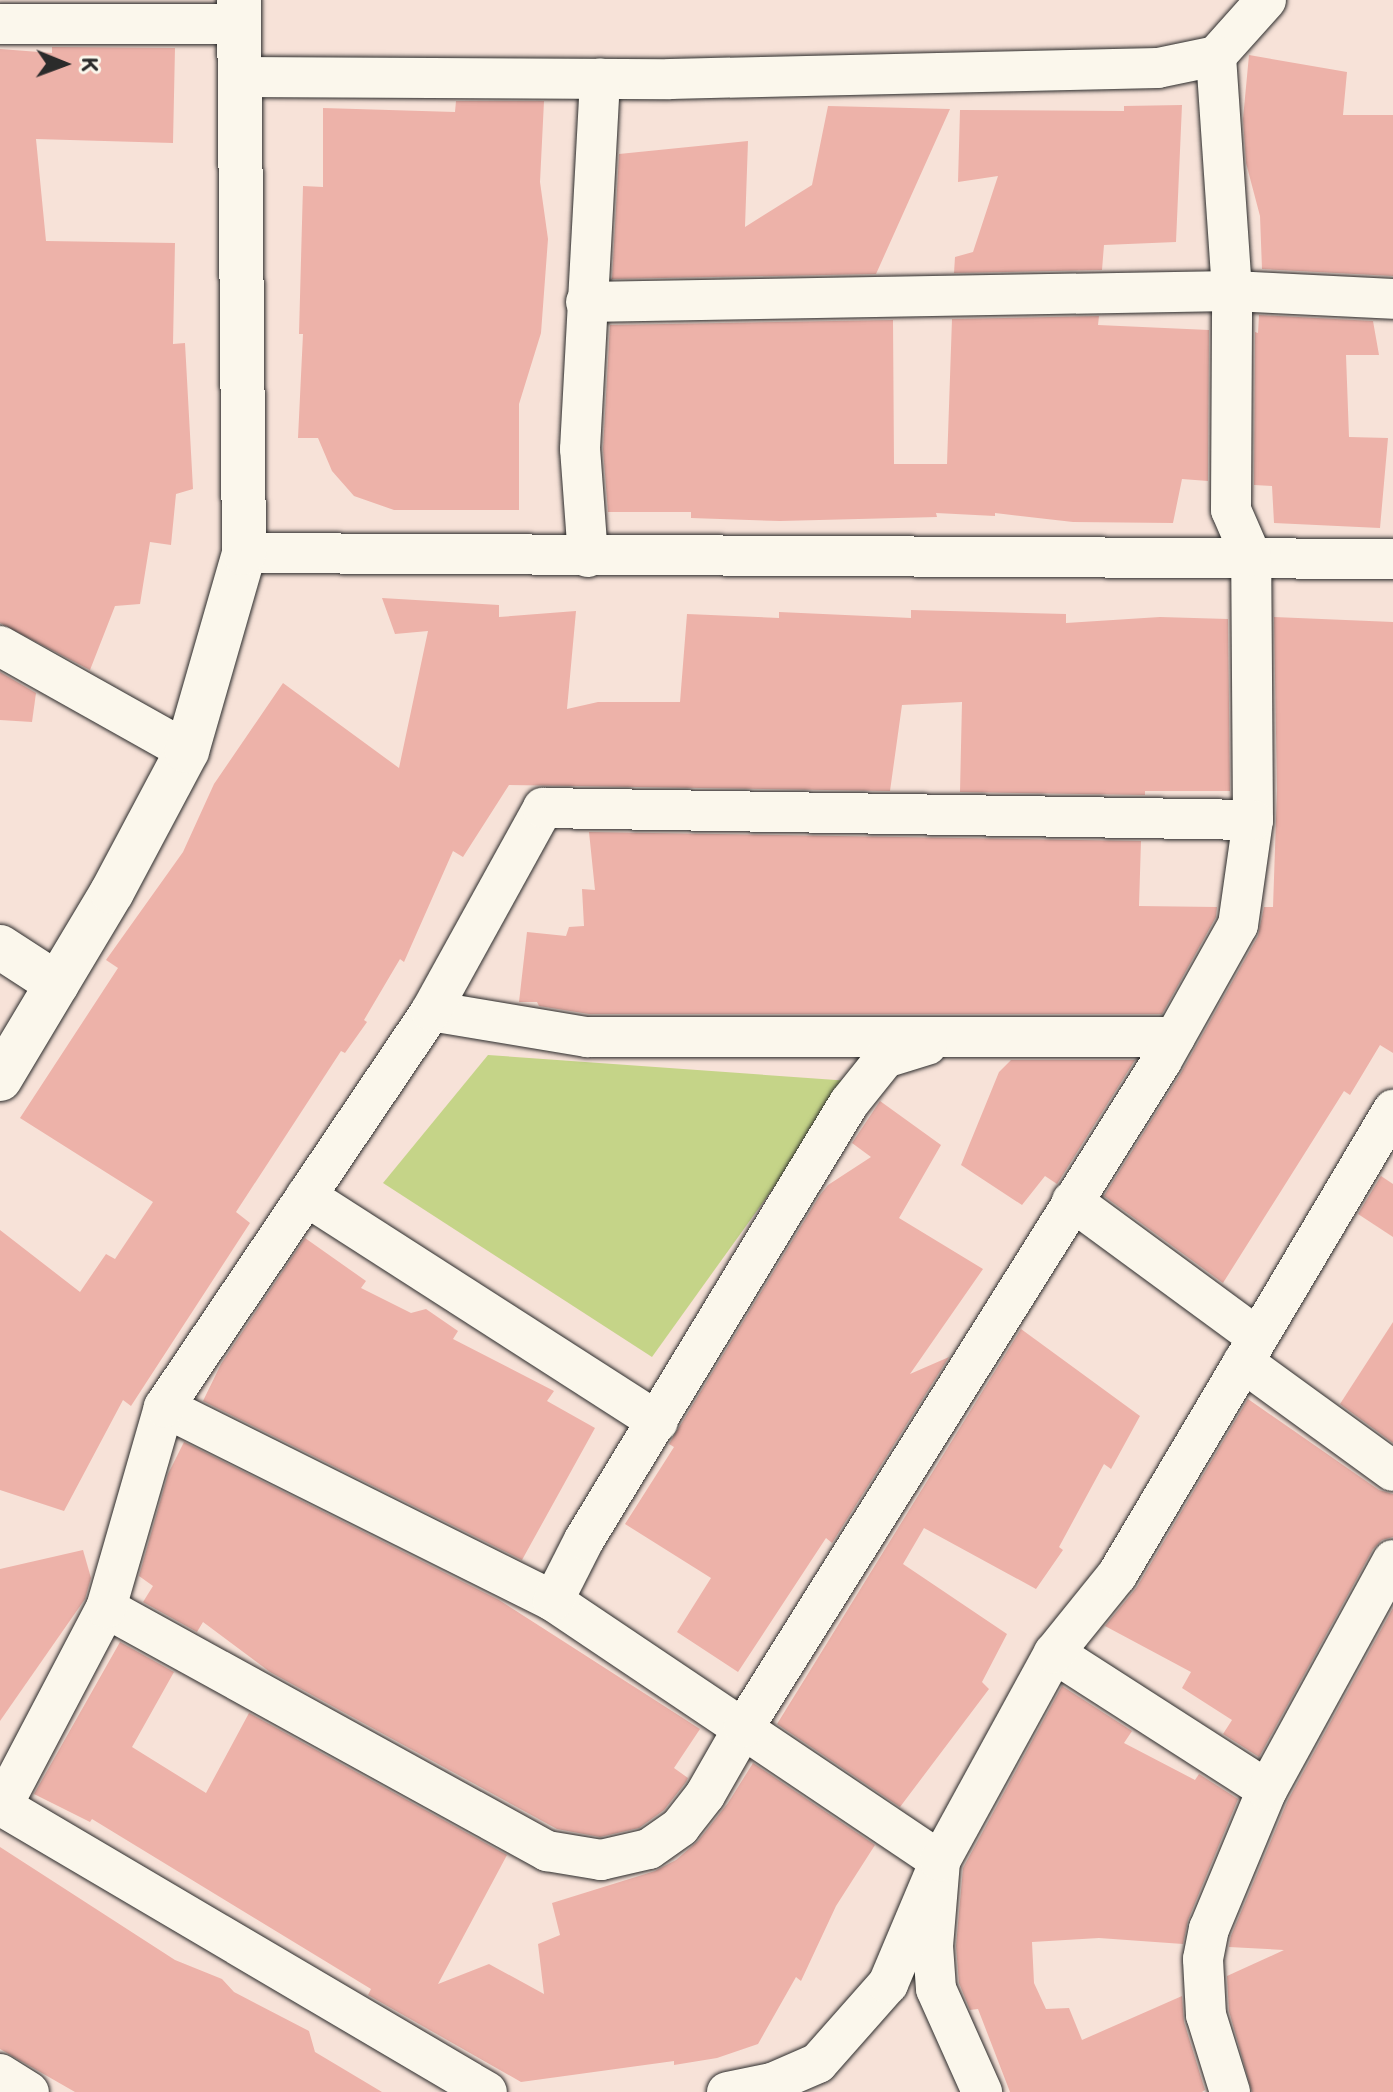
<!DOCTYPE html>
<html>
<head>
<meta charset="utf-8">
<style>
  body { margin:0 }
  #map { position:relative; width:1393px; height:2092px; overflow:hidden; background:#f7e2d8; font-family:"Balsamiq Sans",sans-serif }
  div>[style] { position:absolute }
  .green>* { inset:0; background:#c5d488 }
  .building>* { inset:0; background:#edb2a9 }
  .roads { filter:drop-shadow(0 0 2px #2b2b2b) drop-shadow(0 0 2px #2b2b2b) }
  .minor>* { height:40px; margin:-20px; padding:0 20px; transform-origin:20px; border-radius:20px; background:#fbf7ec }
  .tertiary>* { height:44px; margin:-22px; padding:0 22px; transform-origin:22px; border-radius:22px; background:#fbf7ec }
  span { translate:-50% -50%; white-space:nowrap; text-align:center; line-height:1.15; -webkit-text-stroke:7px #fbf7ec; paint-order:stroke }
  .north { position:absolute; left:24px; top:24px; width:80px; height:80px; -webkit-text-stroke:6px #fbf7ec; paint-order:stroke; rotate:91deg; font-size:22px; font-weight:700; line-height:32px; text-align:center; color:#2b2b2b }
  .north::after { content:''; display:block; margin:auto; width:28px; height:36px; background:#2b2b2b; clip-path:polygon(50% 0,100% 100%,50% 72%,0 100%) }
</style>
</head>
<body>
<div id="map">
  <div class="green">
    <div style="clip-path:polygon(488px 1055px,850px 1081px,652px 1357px,383px 1183px)"></div>
  </div>
  <div class="building">
    <div style="clip-path:polygon(52px 47px,175px 48px,173px 143px,36px 139px,46px 241px,175px 243px,173px 344px,185px 343px,193px 489px,176px 494px,171px 545px,150px 542px,140px 604px,115px 606px,90px 670px,0 623px,0 49px,52px 53px)"></div>
    <div style="clip-path:polygon(1249px 55px,1347px 72px,1343px 115px,1393px 115px,1393px 276px,1262px 269px,1260px 216px,1246px 163px,1243px 119px)"></div>
    <div style="clip-path:polygon(456px 101px,544px 101px,540px 182px,548px 239px,541px 333px,519px 404px,519px 510px,394px 510px,354px 496px,332px 471px,318px 438px,298px 438px,303px 334px,299px 334px,303px 186px,323px 187px,323px 108px,455px 112px)"></div>
    <div style="clip-path:polygon(1182px 105px,1176px 242px,1104px 245px,1102px 270px,954px 273px,955px 257px,973px 252px,998px 176px,958px 182px,960px 110px,1124px 111px,1124px 106px)"></div>
    <div style="clip-path:polygon(828px 106px,950px 109px,876px 274px,612px 279px,619px 154px,748px 141px,745px 227px,812px 185px)"></div>
    <div style="clip-path:polygon(1259px 315px,1373px 321px,1379px 355px,1346px 355px,1349px 437px,1388px 438px,1380px 528px,1274px 523px,1272px 486px,1254px 485px,1255px 332px,1258px 333px)"></div>
    <div style="clip-path:polygon(1099px 316px,1098px 325px,1209px 330px,1208px 481px,1182px 479px,1173px 523px,1073px 522px,995px 513px,995px 516px,936px 513px,937px 517px,780px 521px,691px 518px,691px 512px,608px 512px,603px 449px,610px 325px,893px 320px,894px 464px,947px 464px,952px 319px)"></div>
    <div style="clip-path:polygon(382px 598px,499px 605px,499px 617px,576px 611px,567px 709px,598px 702px,680px 702px,687px 614px,779px 618px,779px 612px,911px 618px,911px 610px,1066px 614px,1066px 623px,1160px 617px,1228px 619px,1230px 791px,1145px 791px,1145px 795px,960px 792px,962px 702px,902px 705px,890px 791px,509px 785px,463px 857px,453px 851px,404px 962px,400px 959px,364px 1020px,367px 1022px,345px 1053px,341px 1051px,236px 1212px,250px 1223px,131px 1406px,123px 1400px,64px 1511px,0 1490px,0 1230px,80px 1292px,106px 1254px,115px 1259px,153px 1202px,20px 1118px,118px 968px,106px 960px,183px 852px,214px 784px,283px 683px,399px 768px,428px 631px,395px 634px)"></div>
    <div style="clip-path:polygon(1274px 617px,1393px 622px,1393px 1053px,1380px 1045px,1350px 1095px,1344px 1091px,1223px 1283px,1104px 1196px,1181px 1073px,1258px 936px,1264px 907px,1273px 907px,1277px 790px)"></div>
    <div style="clip-path:polygon(0 672px,36px 693px,32px 722px,0 720px)"></div>
    <div style="clip-path:polygon(589px 832px,1141px 841px,1139px 906px,1217px 907px,1216px 917px,1162px 1014px,589px 1014px,539px 1006px,537px 1002px,519px 1002px,527px 932px,566px 936px,569px 927px,584px 926px,582px 889px,595px 890px)"></div>
    <div style="clip-path:polygon(1011px 1060px,1135px 1060px,1057px 1184px,1045px 1176px,1022px 1205px,961px 1165px,999px 1072px)"></div>
    <div style="clip-path:polygon(880px 1101px,941px 1145px,899px 1218px,983px 1269px,910px 1374px,949px 1357px,832px 1543px,826px 1538px,738px 1672px,677px 1632px,711px 1578px,625px 1524px,674px 1447px,669px 1444px,820px 1195px,828px 1185px,871px 1157px,852px 1143px)"></div>
    <div style="clip-path:polygon(1381px 1176px,1393px 1184px,1393px 1237px,1358px 1214px)"></div>
    <div style="clip-path:polygon(305px 1238px,366px 1281px,361px 1288px,411px 1313px,426px 1309px,458px 1331px,453px 1339px,554px 1391px,547px 1401px,595px 1428px,522px 1560px,203px 1401px,221px 1364px)"></div>
    <div style="clip-path:polygon(1393px 1322px,1393px 1443px,1340px 1404px)"></div>
    <div style="clip-path:polygon(1021px 1329px,1140px 1416px,1111px 1469px,1104px 1464px,1059px 1547px,1063px 1550px,1036px 1589px,924px 1528px,903px 1564px,1007px 1634px,982px 1682px,989px 1689px,900px 1807px,777px 1724px)"></div>
    <div style="clip-path:polygon(1248px 1399px,1379px 1490px,1393px 1494px,1393px 1537px,1382px 1540px,1373px 1549px,1259px 1757px,1223px 1734px,1232px 1720px,1182px 1688px,1191px 1672px,1105px 1626px,1137px 1587px)"></div>
    <div style="clip-path:polygon(184px 1442px,499px 1600px,700px 1729px,674px 1768px,688px 1778px,686px 1782px,664px 1810px,639px 1828px,600px 1837px,557px 1829px,270px 1672px,203px 1622px,197px 1632px,143px 1602px,153px 1586px,139px 1576px,168px 1474px)"></div>
    <div style="clip-path:polygon(83px 1550px,91px 1578px,85px 1599px,0 1721px,0 1569px)"></div>
    <div style="clip-path:polygon(1393px 1608px,1393px 2092px,1252px 2092px,1229px 2011px,1227px 1976px,1284px 1950px,1229px 1947px,1231px 1936px,1288px 1800px)"></div>
    <div style="clip-path:polygon(120px 1642px,174px 1672px,132px 1747px,206px 1793px,249px 1713px,507px 1855px,438px 1984px,489px 1964px,544px 1994px,538px 1944px,560px 1935px,552px 1903px,655px 1871px,676px 1860px,698px 1841px,728px 1803px,753px 1763px,875px 1845px,836px 1906px,801px 1981px,796px 1977px,758px 2044px,717px 2058px,674px 2065px,674px 2061px,521px 2082px,368px 1995px,371px 1989px,92px 1819px,90px 1822px,34px 1794px)"></div>
    <div style="clip-path:polygon(1062px 1686px,1132px 1731px,1124px 1743px,1195px 1780px,1199px 1774px,1238px 1799px,1188px 1920px,1183px 1944px,1099px 1938px,1032px 1942px,1034px 1983px,1046px 2009px,1069px 2008px,1082px 2040px,1182px 1996px,1184px 2022px,1205px 2090px,1202px 2092px,1010px 2092px,978px 2009px,970px 2010px,959px 1983px,956px 1946px,963px 1868px)"></div>
    <div style="clip-path:polygon(0 1847px,175px 1960px,222px 1979px,234px 1992px,309px 2031px,315px 2052px,382px 2092px,75px 2092px,0 2049px)"></div>
  </div>
  <div class="roads">
    <div class="minor">
      <div style="left:0;top:24px;width:239px"></div>
      <div style="left:240px;top:77px;width:430px;rotate:0.3deg"></div>
      <div style="left:670px;top:79px;width:488px;rotate:-1.3deg"></div>
      <div style="left:1158px;top:68px;width:59px;rotate:-11.7deg"></div>
      <div style="left:1216px;top:56px;width:75px;rotate:-48.2deg"></div>
      <div style="left:586px;top:302px;width:646px;rotate:-0.98deg"></div>
      <div style="left:1232px;top:291px;width:161px;rotate:2.8deg"></div>
      <div style="left:244px;top:553px;width:1149px;rotate:0.3deg"></div>
      <div style="left:588px;top:557px;width:108px;rotate:-94.2deg"></div>
      <div style="left:580px;top:449px;width:371px;rotate:-86.9deg"></div>
      <div style="left:0;top:646px;width:214px;rotate:29.3deg"></div>
      <div style="left:431px;top:1011px;width:158px;rotate:9.5deg"></div>
      <div style="left:587px;top:1037px;width:588px"></div>
      <div style="left:306px;top:1196px;width:418px;rotate:32.7deg"></div>
      <div style="left:1072px;top:1201px;width:230px;rotate:36.3deg"></div>
      <div style="left:1243px;top:1362px;width:185px;rotate:36deg"></div>
      <div style="left:164px;top:1407px;width:435px;rotate:26.5deg"></div>
      <div style="left:553px;top:1601px;width:466px;rotate:33.9deg"></div>
      <div style="left:940px;top:1861px;width:85px;rotate:94.7deg"></div>
      <div style="left:933px;top:1946px;width:43px;rotate:86deg"></div>
      <div style="left:936px;top:1989px;width:113px;rotate:65.9deg"></div>
      <div style="left:553px;top:1601px;width:68px;rotate:-63.1deg"></div>
      <div style="left:584px;top:1540px;width:511px;rotate:-58.77deg"></div>
      <div style="left:849px;top:1103px;width:58px;rotate:-51.3deg"></div>
      <div style="left:885px;top:1058px;width:44px;rotate:-17.2deg"></div>
      <div style="left:106px;top:1608px;width:504px;rotate:28.86deg"></div>
      <div style="left:547px;top:1851px;width:55px;rotate:9.5deg"></div>
      <div style="left:601px;top:1860px;width:49px;rotate:-12.9deg"></div>
      <div style="left:649px;top:1849px;width:38px;rotate:-35deg"></div>
      <div style="left:680px;top:1827px;width:41px;rotate:-52deg"></div>
      <div style="left:705px;top:1795px;width:78px;rotate:-60.2deg"></div>
      <div style="left:744px;top:1727px;width:785px;rotate:-57.91deg"></div>
      <div style="left:1161px;top:1062px;width:157px;rotate:-60.7deg"></div>
      <div style="left:1238px;top:925px;width:106px;rotate:-81.9deg"></div>
      <div style="left:1253px;top:820px;width:264px;rotate:-90.4deg"></div>
      <div style="left:1251px;top:556px;width:50px;rotate:-113.5deg"></div>
      <div style="left:1231px;top:510px;width:219px;rotate:-89.7deg"></div>
      <div style="left:1232px;top:291px;width:236px;rotate:-93.9deg"></div>
      <div style="left:1054px;top:1653px;width:253px;rotate:32.7deg"></div>
      <div style="left:0;top:1805px;width:565px;rotate:30.51deg"></div>
      <div style="left:2px;top:1806px;width:224px;rotate:-62.3deg"></div>
      <div style="left:106px;top:1608px;width:209px;rotate:-73.9deg"></div>
      <div style="left:164px;top:1407px;width:478px;rotate:-56deg"></div>
      <div style="left:431px;top:1011px;width:232px;rotate:-61.1deg"></div>
      <div style="left:543px;top:808px;width:710px;rotate:0.97deg"></div>
      <div style="left:0;top:2074px;width:34px;rotate:32deg"></div>
      <div style="left:727px;top:2092px;width:46px;rotate:-11.3deg"></div>
      <div style="left:772px;top:2083px;width:50px;rotate:-23.5deg"></div>
      <div style="left:818px;top:2063px;width:106px;rotate:-48.5deg"></div>
      <div style="left:888px;top:1984px;width:134px;rotate:-67.1deg"></div>
      <div style="left:940px;top:1861px;width:237px;rotate:-61.3deg"></div>
      <div style="left:1054px;top:1653px;width:100px;rotate:-51.1deg"></div>
      <div style="left:1117px;top:1575px;width:541px;rotate:-59.31deg"></div>
      <div style="left:1230px;top:2092px;width:81px;rotate:-107.3deg"></div>
      <div style="left:1206px;top:2015px;width:56px;rotate:-93.1deg"></div>
      <div style="left:1203px;top:1959px;width:31px;rotate:-79deg"></div>
      <div style="left:1209px;top:1929px;width:151px;rotate:-67.4deg"></div>
      <div style="left:1267px;top:1790px;width:262px;rotate:-61.3deg"></div>
    </div>
    <div class="tertiary">
      <div style="left:0;top:947px;width:68px;rotate:33deg"></div>
      <div style="left:0;top:1079px;width:218px;rotate:-59.1deg"></div>
      <div style="left:112px;top:892px;width:160px;rotate:-62deg"></div>
      <div style="left:187px;top:751px;width:206px;rotate:-73.9deg"></div>
      <div style="left:244px;top:553px;width:553px;rotate:-90.52deg"></div>
    </div>
  </div>
  <div class="north">K</div>
</div>
</body>
</html>
